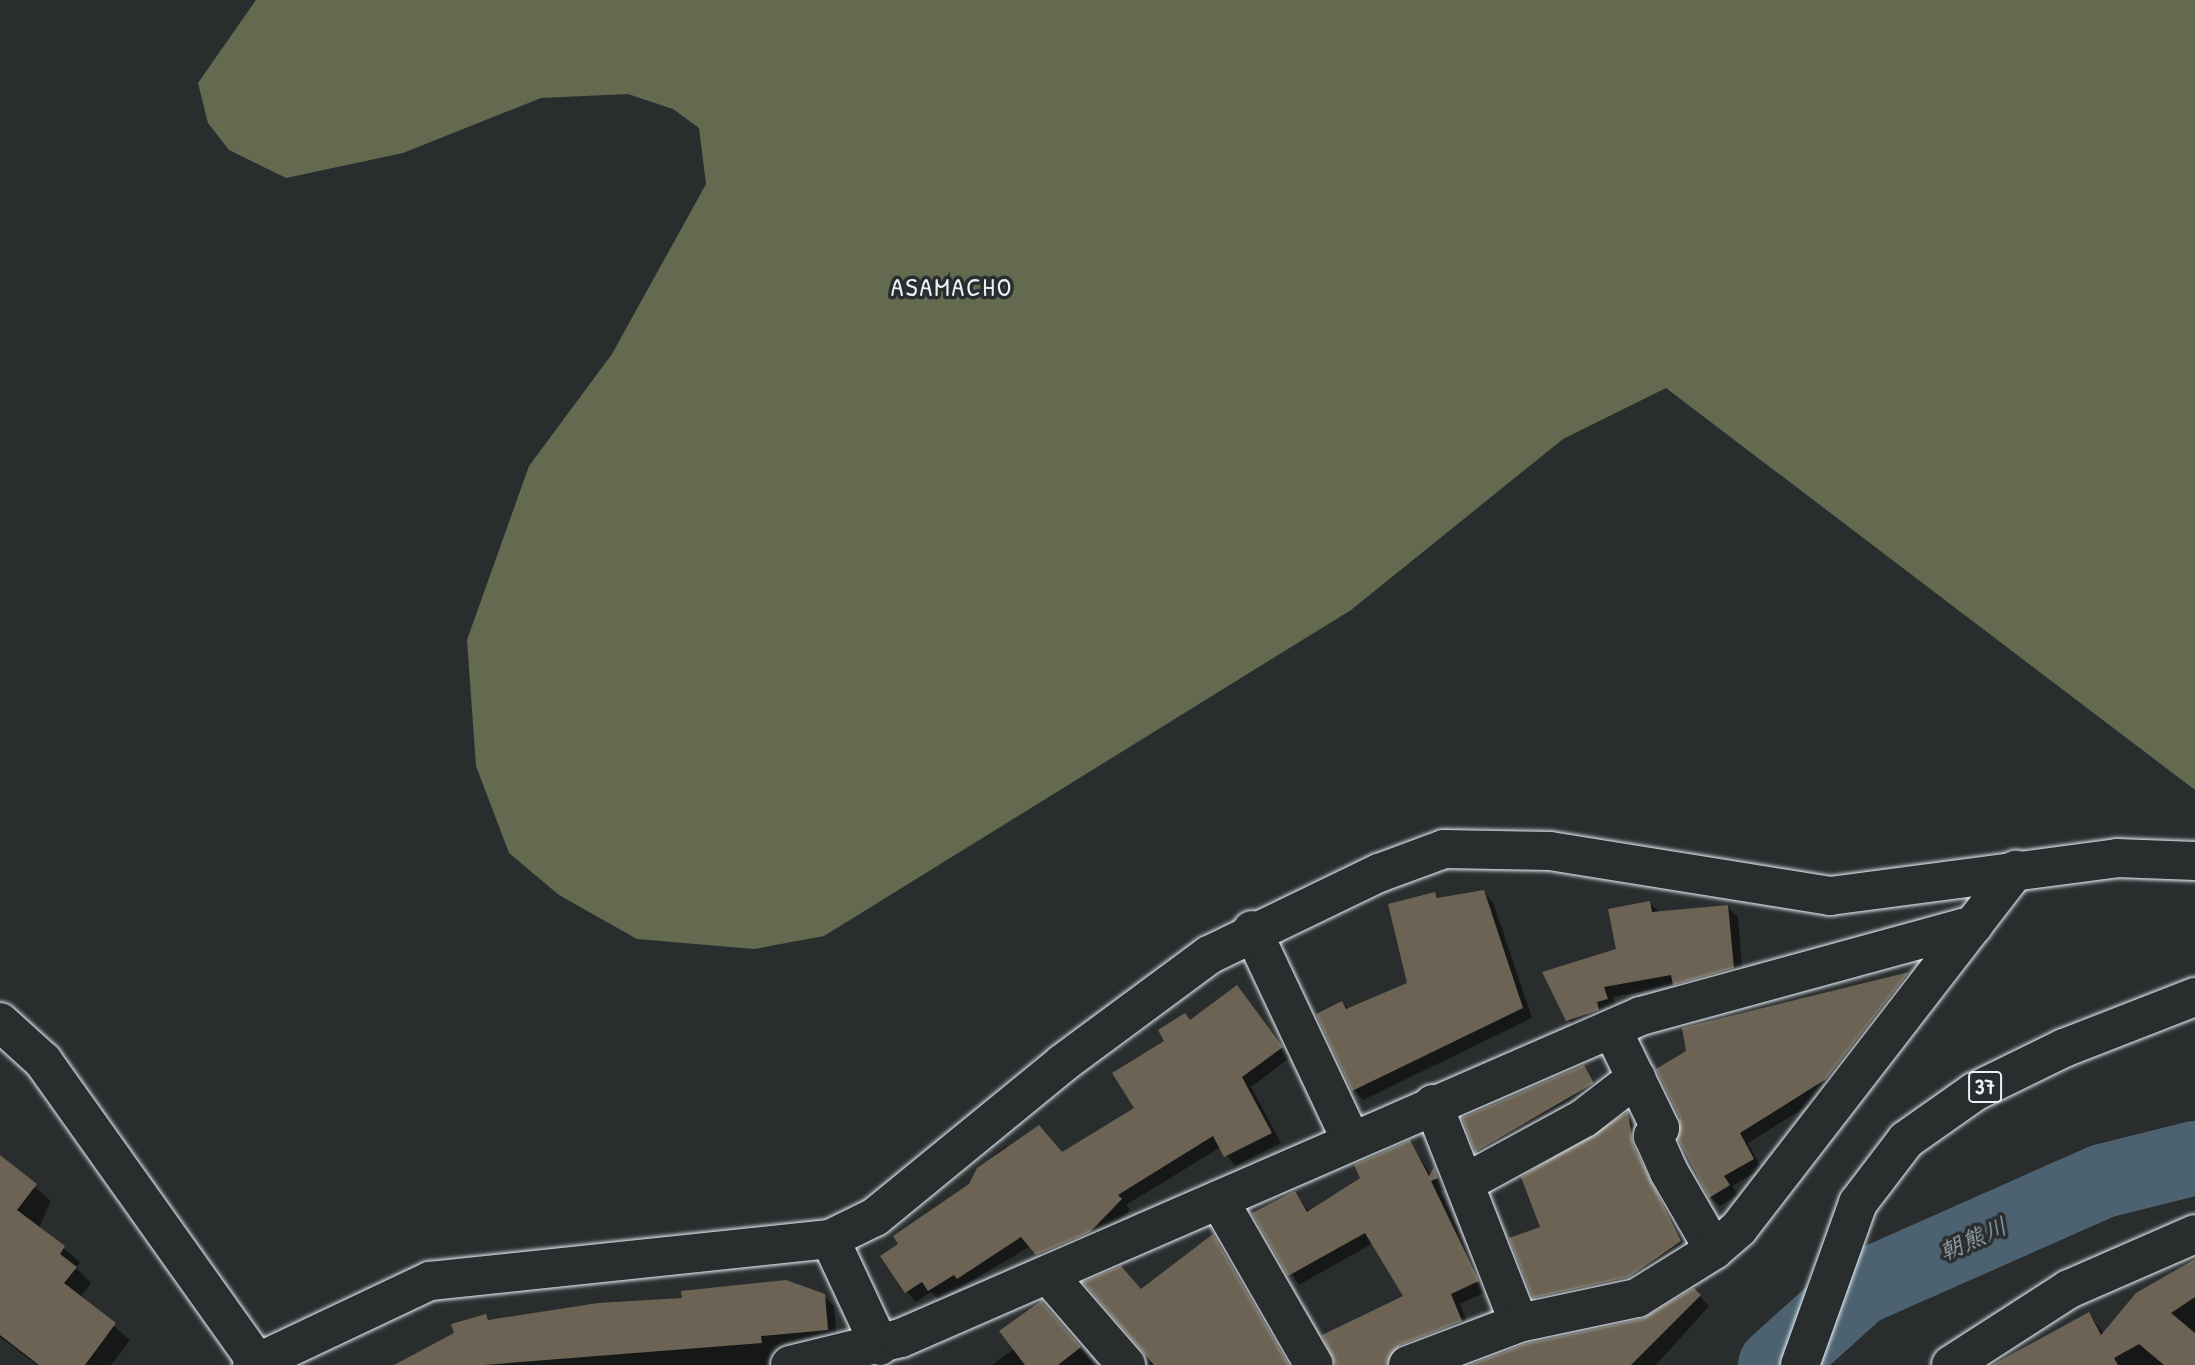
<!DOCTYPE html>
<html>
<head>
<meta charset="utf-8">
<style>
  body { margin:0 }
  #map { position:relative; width:2195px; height:1365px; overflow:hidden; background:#2a2d2e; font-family:"Patrick Hand","Klee One",sans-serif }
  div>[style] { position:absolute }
  .green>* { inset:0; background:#646a50 }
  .shadow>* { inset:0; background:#0007 }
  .river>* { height:74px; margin:-37px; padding:0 37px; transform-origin:37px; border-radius:37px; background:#4c6270 }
  .building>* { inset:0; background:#6c6354 }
  .roads { filter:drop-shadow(0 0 2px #e8f1f8) drop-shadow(0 0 2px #e8f1f8) }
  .minor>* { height:38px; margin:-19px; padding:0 19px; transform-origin:19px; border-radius:19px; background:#2a2d2e }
  .major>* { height:38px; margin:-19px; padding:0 19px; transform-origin:19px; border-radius:19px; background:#2a2d2e }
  span { translate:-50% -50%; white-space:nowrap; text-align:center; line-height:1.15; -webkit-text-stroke:7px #2a2d2e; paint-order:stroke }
  .shield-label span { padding:2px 5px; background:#2a2d2e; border:2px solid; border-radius:5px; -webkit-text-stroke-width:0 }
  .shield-label { font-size:21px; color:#e8f1f8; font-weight:700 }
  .water-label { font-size:24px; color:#aab8c2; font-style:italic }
  .quarter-label { font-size:26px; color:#e8f1f8; letter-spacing:2px }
</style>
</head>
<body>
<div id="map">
  <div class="green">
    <div style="clip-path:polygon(256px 0,2195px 0,2195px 790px,1666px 388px,1563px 439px,1351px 610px,824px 936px,754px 949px,637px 939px,559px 895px,509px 853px,476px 766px,467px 640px,529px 466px,612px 354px,706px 184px,699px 128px,673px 109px,628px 94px,541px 98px,403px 153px,286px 178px,229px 150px,208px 123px,198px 83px)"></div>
  </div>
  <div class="shadow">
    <div style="clip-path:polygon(1483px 892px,1493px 902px,1532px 1018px,1363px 1100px,1354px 1090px,1342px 1003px,1349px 1009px,1409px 984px,1435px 894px,1440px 899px)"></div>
    <div style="clip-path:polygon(1650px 903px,1660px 913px,1728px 907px,1738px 917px,1743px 978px,1684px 994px,1676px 985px,1613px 997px,1617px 1009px,1578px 1030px,1568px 1020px)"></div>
    <div style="clip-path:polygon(1908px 974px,1917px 983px,1836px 1088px,1748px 1143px,1762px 1169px,1732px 1186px,1738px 1195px,1720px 1206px,1710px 1197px,1684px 1029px)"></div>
    <div style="clip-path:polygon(1237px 987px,1291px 1057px,1251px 1087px,1281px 1143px,1235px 1166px,1221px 1147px,1126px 1205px,1130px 1210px,1097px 1238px,1047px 1264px,1031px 1246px,939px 1300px,931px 1292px,916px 1302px,907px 1292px,978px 1169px,1006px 1146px,1062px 1153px,1136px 1109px,1167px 1041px)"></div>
    <div style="clip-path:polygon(1584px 1067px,1603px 1094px,1487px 1161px,1477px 1151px,1464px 1119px)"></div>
    <div style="clip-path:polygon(1628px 1114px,1688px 1245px,1639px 1287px,1544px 1307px,1534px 1297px,1542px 1228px)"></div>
    <div style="clip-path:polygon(1410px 1142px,1431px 1175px,1434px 1169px,1443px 1178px,1447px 1188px,1440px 1191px,1488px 1291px,1460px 1304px,1471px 1331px,1399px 1365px,1337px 1365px,1405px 1297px,1373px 1243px,1299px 1285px,1254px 1214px,1294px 1193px,1310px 1213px)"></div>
    <div style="clip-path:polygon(0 1158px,51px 1201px,39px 1228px,80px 1262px,76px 1268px,91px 1283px,80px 1297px,130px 1340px,111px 1365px,37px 1365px,0 1337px)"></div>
    <div style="clip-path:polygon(1213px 1236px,1223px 1246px,1291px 1365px,1147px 1365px,1141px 1291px)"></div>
    <div style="clip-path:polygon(2195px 1260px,2195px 1365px,1998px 1365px,2089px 1314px,2104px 1334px)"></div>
    <div style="clip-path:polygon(1694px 1290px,1709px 1306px,1656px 1365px,1475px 1365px,1643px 1321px)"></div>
    <div style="clip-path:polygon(824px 1296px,834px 1306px,837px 1343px,781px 1365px,397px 1365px,486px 1316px,491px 1321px)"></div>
    <div style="clip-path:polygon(1051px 1313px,1096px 1365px,992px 1365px,1015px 1348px)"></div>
  </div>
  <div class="river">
    <div style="left:1775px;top:1365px;width:113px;rotate:-42.1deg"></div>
    <div style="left:1859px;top:1289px;width:267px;rotate:-23.9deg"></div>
    <div style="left:2103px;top:1181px;width:95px;rotate:-14deg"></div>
  </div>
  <div class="building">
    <div style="clip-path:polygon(1484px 890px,1523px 1008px,1352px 1091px,1316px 1014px,1342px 1001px,1346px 1009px,1407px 983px,1388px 904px,1435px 892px,1437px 898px)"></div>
    <div style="clip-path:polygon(1650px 901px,1652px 912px,1728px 905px,1734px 968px,1673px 985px,1671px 975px,1604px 987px,1608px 999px,1597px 1002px,1599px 1010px,1566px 1021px,1542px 972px,1616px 949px,1608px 909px)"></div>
    <div style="clip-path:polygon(1909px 972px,1826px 1079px,1740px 1133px,1754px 1159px,1724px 1176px,1730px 1185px,1709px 1198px,1678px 1139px,1680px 1118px,1656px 1069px,1686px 1051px,1682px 1028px)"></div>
    <div style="clip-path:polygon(1237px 985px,1283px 1047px,1242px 1077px,1272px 1133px,1224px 1157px,1213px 1136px,1118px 1195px,1122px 1199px,1090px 1232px,1036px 1255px,1021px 1237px,957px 1279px,954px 1275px,928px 1291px,922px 1282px,905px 1293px,880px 1256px,898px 1244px,893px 1236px,969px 1184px,977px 1168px,1039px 1125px,1062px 1152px,1134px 1108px,1112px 1073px,1164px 1041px,1158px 1030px,1185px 1013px,1190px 1020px)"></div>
    <div style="clip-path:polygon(1584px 1065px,1594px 1083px,1475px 1152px,1462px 1118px)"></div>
    <div style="clip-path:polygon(1628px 1112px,1633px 1145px,1681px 1241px,1629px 1277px,1533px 1298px,1509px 1238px,1540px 1227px,1521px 1177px)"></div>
    <div style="clip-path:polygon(1410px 1140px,1429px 1176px,1434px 1167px,1438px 1178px,1431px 1181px,1479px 1281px,1451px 1294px,1462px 1321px,1400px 1345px,1387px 1365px,1336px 1365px,1322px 1335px,1403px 1296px,1365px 1233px,1288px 1276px,1252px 1213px,1295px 1191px,1307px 1212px,1360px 1178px,1354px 1165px)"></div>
    <div style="clip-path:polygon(0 1155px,37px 1184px,17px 1210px,65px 1246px,60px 1254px,77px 1267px,64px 1283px,116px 1323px,85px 1365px,39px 1365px,0 1335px)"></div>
    <div style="clip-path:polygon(1213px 1234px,1289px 1365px,1154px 1365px,1083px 1282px,1121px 1266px,1141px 1289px)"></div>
    <div style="clip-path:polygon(2195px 1259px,2195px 1297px,2171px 1313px,2195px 1333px,2195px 1365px,2164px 1365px,2139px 1344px,2114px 1358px,2118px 1365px,1992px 1365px,2089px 1312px,2101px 1335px,2136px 1293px)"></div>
    <div style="clip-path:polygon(786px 1280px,825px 1294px,828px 1330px,761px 1336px,762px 1343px,484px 1365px,394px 1365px,454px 1333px,451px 1324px,486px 1314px,488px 1320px,598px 1303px,682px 1298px,681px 1291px)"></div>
    <div style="clip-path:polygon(1694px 1288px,1701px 1295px,1631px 1365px,1470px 1365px,1525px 1344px,1642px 1319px)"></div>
    <div style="clip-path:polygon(1041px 1301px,1081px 1347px,1058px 1365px,1025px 1365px,999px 1331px)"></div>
  </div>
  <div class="roads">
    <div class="minor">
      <div style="left:1252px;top:930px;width:232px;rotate:64.8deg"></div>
      <div style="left:0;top:1022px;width:58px;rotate:42.2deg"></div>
      <div style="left:43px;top:1061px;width:368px;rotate:54.6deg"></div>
      <div style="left:1612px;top:1029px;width:110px;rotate:64.1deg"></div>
      <div style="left:1660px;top:1128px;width:11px;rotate:131deg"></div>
      <div style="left:1653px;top:1136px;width:39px;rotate:66deg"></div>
      <div style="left:1669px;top:1172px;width:90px;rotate:60deg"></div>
      <div style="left:1433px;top:1104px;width:235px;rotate:68.6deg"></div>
      <div style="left:1465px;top:1183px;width:136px;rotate:-28.6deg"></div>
      <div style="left:1584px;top:1118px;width:66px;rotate:-37.6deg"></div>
      <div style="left:1219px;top:1200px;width:190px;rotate:60.1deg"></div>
      <div style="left:830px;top:1239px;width:118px;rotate:65deg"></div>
      <div style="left:1049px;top:1276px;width:118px;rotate:49.1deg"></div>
      <div style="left:252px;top:1365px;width:197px;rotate:-25.3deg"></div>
      <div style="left:430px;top:1281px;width:402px;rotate:-6deg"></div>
      <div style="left:830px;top:1239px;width:50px;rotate:-26.1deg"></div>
      <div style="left:875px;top:1217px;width:243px;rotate:-39.3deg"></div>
      <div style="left:1063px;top:1063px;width:182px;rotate:-36.5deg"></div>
      <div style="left:1209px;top:955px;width:189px;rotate:-25.8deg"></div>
      <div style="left:1379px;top:873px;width:69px;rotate:-20.3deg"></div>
      <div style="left:1444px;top:849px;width:106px;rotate:1.1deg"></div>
      <div style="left:1550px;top:851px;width:284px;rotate:9.1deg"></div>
      <div style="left:1830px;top:896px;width:290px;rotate:-7.5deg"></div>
      <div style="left:2117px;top:858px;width:78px;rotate:2.2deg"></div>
      <div style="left:790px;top:1365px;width:114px;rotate:-13.7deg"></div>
      <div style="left:901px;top:1338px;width:807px;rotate:-23.52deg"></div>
      <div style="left:1641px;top:1016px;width:345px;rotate:-15.3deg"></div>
      <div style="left:1408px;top:1365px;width:119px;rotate:-20.7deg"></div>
      <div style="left:1519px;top:1323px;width:121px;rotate:-12deg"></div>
      <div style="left:1637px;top:1298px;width:91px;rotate:-31.9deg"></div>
      <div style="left:1714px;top:1250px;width:33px;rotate:-41deg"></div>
      <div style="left:1739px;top:1228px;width:453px;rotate:-52.3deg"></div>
      <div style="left:1951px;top:1365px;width:140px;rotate:-32.8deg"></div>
      <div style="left:2069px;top:1289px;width:137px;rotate:-23.6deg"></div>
    </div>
    <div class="major">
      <div style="left:1800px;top:1365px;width:172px;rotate:-70.3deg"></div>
      <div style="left:1858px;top:1203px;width:79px;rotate:-52.7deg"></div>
      <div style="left:1906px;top:1140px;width:83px;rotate:-35.2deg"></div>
      <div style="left:1974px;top:1092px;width:100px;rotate:-26.1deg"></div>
      <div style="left:2064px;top:1048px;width:141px;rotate:-21.3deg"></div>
    </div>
  </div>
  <div class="shield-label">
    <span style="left:1985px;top:1087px">37</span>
  </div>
  <div class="water-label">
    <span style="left:1973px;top:1239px;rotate:-24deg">朝熊川</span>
  </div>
  <div class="quarter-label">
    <span style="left:952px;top:287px">ASAMACHO</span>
  </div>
</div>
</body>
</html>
